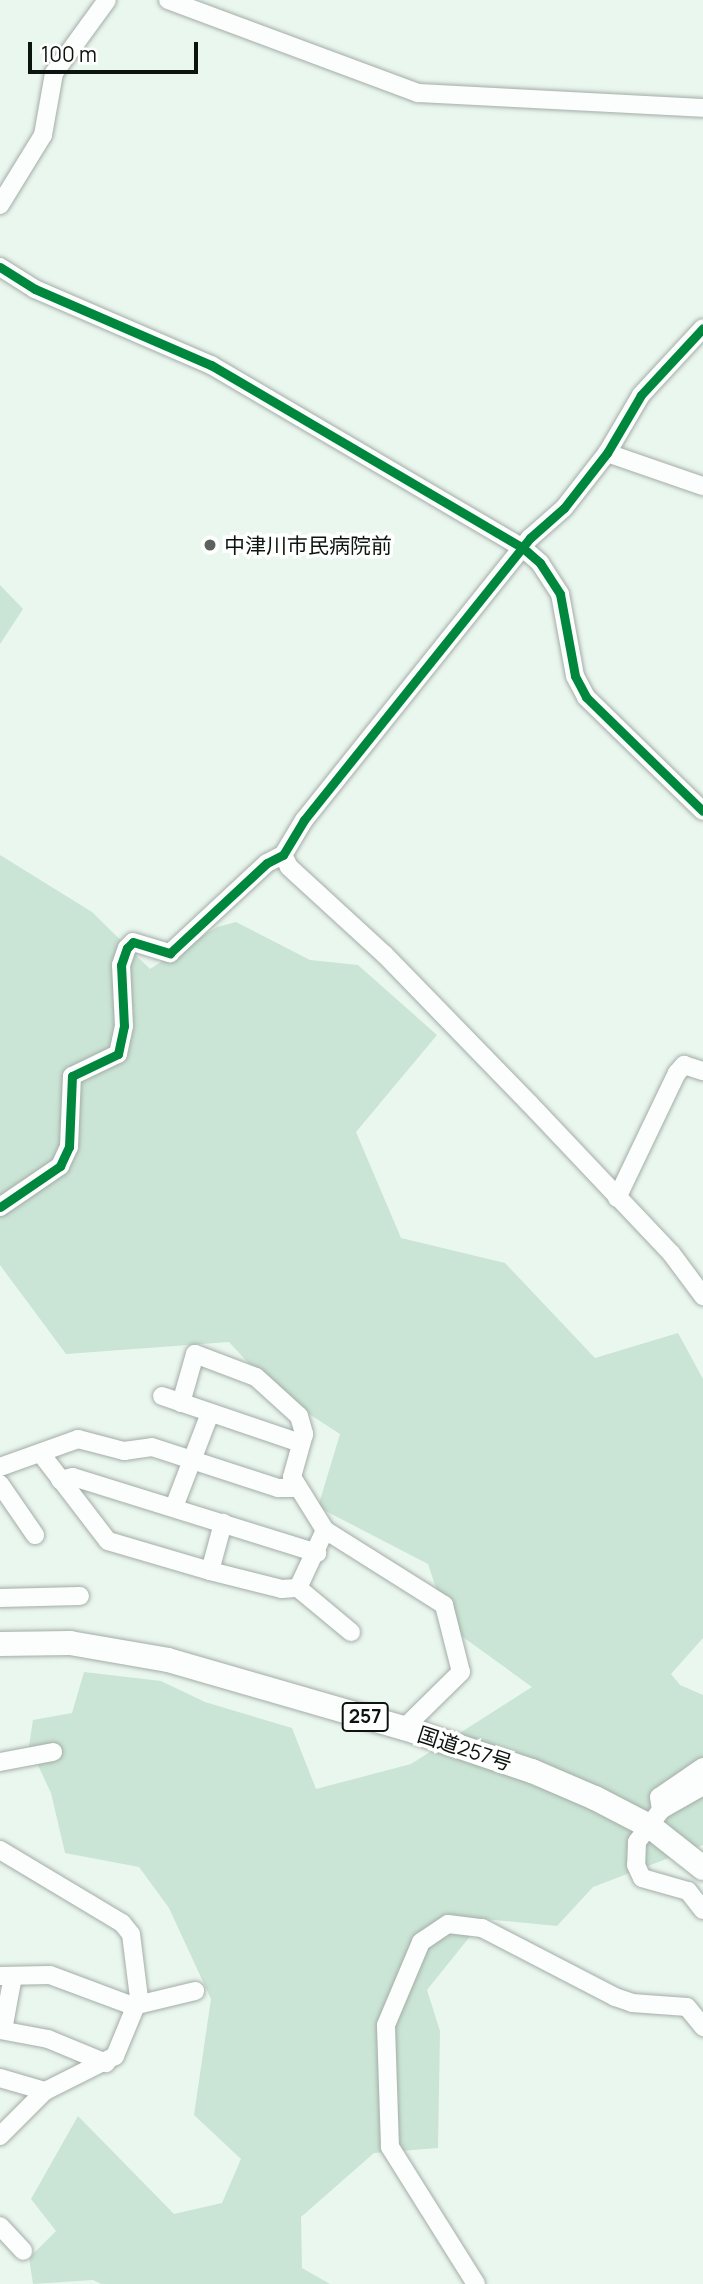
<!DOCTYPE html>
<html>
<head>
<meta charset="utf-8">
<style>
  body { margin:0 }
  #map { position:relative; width:703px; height:2284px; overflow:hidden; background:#eaf7ef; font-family:Manrope,"Noto Sans JP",sans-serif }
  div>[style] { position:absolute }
  .green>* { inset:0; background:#cae5d5 }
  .roads { filter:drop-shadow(0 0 2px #a4ada7) drop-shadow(0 0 2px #a4ada7) }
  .minor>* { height:18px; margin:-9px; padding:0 9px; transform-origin:9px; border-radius:9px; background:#fcfefd }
  .highway>* { height:24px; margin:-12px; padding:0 12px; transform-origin:12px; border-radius:12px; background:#fcfefd }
  .cycleway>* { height:9px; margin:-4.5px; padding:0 4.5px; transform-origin:4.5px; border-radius:4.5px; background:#00873e }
  .dots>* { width:19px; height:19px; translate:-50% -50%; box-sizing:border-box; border:4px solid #fff; border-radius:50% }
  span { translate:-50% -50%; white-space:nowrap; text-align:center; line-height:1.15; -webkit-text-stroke:7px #fff; paint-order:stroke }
  .shield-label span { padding:2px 5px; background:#fff; border:2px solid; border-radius:5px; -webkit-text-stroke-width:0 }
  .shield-label { font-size:19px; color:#0c1410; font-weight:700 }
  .poi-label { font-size:21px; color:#0c1410 }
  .left { translate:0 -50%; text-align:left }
  .street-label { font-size:21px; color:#0c1410 }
  .scale { position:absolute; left:28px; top:42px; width:170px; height:32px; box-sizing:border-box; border:4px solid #0c1410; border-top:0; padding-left:9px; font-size:21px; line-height:24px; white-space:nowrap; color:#0c1410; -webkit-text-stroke:5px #fff; paint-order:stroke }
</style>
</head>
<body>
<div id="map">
  <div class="green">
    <div style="clip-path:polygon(0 585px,23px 609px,0 644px)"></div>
    <div style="clip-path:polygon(0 855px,92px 912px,150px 969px,217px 927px,236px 922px,310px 960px,358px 965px,437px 1035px,356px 1132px,401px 1238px,505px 1263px,595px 1358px,678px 1333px,703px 1379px,703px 1638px,671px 1674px,680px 1685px,703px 1695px,703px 1845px,593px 1887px,557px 1926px,484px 1919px,427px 1990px,440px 2031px,438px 2148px,374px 2153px,301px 2217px,302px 2268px,330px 2284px,101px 2284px,93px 2280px,33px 2284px,29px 2258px,56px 2231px,31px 2199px,78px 2116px,174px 2214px,222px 2203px,241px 2159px,194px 2115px,211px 1999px,169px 1908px,139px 1867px,65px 1853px,51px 1793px,29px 1746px,33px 1720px,72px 1713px,84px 1672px,161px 1681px,205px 1702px,292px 1728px,316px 1789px,411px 1764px,532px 1687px,449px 1627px,428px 1564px,318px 1507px,340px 1434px,275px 1392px,229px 1342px,66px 1354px,0 1265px)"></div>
  </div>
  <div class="roads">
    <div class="minor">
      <div style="left:168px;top:0;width:267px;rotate:20.4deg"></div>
      <div style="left:418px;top:93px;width:285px;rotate:3deg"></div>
      <div style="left:0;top:205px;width:82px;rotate:-58.4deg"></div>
      <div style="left:43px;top:135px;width:63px;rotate:-79.9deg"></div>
      <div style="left:54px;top:73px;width:90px;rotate:-54deg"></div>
      <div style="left:0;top:267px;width:41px;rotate:32.2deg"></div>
      <div style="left:35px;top:289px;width:192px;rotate:23.4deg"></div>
      <div style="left:211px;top:365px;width:362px;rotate:30.4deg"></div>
      <div style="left:523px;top:548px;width:23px;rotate:41deg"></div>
      <div style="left:540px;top:563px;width:37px;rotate:57deg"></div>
      <div style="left:560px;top:594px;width:83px;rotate:79.6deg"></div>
      <div style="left:575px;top:676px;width:24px;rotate:62deg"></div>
      <div style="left:586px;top:697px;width:163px;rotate:44.3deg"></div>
      <div style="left:607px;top:453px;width:102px;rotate:19deg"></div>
      <div style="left:283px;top:855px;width:13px;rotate:63deg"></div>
      <div style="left:289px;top:867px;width:130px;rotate:42.5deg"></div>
      <div style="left:385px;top:955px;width:206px;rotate:45.8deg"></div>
      <div style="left:529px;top:1103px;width:207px;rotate:46.6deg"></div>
      <div style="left:671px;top:1253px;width:54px;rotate:53.3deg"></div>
      <div style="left:617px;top:1198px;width:139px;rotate:-64.4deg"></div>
      <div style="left:677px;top:1073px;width:11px;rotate:-49deg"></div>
      <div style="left:684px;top:1065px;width:20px;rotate:18deg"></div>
      <div style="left:0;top:1207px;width:73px;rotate:-34.3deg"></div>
      <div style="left:60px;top:1166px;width:21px;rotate:-65deg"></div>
      <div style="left:69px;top:1147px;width:71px;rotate:-87.6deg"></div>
      <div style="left:72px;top:1076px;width:51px;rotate:-25.6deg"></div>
      <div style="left:118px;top:1054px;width:29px;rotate:-78deg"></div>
      <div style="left:124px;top:1026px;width:61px;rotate:-92.8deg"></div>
      <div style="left:121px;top:965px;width:18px;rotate:-71deg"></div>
      <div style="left:127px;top:948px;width:8px;rotate:-45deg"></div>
      <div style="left:133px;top:942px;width:39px;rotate:17deg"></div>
      <div style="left:170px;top:953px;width:132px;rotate:-42.9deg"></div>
      <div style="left:267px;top:863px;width:18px;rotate:-27deg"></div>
      <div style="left:283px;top:855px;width:41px;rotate:-59deg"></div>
      <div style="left:304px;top:820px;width:361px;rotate:-51.3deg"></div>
      <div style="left:530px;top:538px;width:45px;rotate:-41.4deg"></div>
      <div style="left:564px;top:508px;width:70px;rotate:-52deg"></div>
      <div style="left:607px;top:453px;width:67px;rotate:-59.6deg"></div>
      <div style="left:641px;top:395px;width:91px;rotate:-47.2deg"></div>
      <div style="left:162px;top:1396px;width:146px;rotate:18.8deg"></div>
      <div style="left:181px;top:1403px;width:51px;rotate:-74.1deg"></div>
      <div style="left:195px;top:1354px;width:65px;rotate:20.7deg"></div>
      <div style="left:256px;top:1377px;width:58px;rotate:42.2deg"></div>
      <div style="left:299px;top:1416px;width:19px;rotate:74deg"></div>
      <div style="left:304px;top:1434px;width:45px;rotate:105.6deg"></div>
      <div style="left:292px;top:1477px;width:62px;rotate:58.1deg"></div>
      <div style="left:325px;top:1530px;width:141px;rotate:32.2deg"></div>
      <div style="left:444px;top:1605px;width:69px;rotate:75.8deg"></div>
      <div style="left:461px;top:1672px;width:80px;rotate:135.5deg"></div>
      <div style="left:42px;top:1455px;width:108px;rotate:52.5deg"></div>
      <div style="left:108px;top:1541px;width:106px;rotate:16.4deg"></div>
      <div style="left:210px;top:1571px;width:74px;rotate:14deg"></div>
      <div style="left:282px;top:1589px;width:16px;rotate:-4deg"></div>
      <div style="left:298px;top:1588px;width:64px;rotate:-65deg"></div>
      <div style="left:0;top:1467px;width:83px;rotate:-19.7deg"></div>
      <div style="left:78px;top:1439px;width:48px;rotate:14.6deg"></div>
      <div style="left:124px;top:1451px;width:28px;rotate:-8deg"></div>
      <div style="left:152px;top:1447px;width:133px;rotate:18deg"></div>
      <div style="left:278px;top:1488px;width:17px"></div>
      <div style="left:60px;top:1480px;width:13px;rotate:-13deg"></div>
      <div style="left:73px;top:1477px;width:256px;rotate:17.3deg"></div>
      <div style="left:0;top:1484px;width:62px;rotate:55.5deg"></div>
      <div style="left:174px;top:1507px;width:101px;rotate:-69deg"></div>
      <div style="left:210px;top:1571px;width:50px;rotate:-74.8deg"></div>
      <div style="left:298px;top:1588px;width:69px;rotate:39.7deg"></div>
      <div style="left:0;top:1598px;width:80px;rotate:-1.4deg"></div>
      <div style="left:0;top:1762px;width:54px;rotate:-10.7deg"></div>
      <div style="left:703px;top:1767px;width:53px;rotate:145.7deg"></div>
      <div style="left:659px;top:1797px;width:13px;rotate:81deg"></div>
      <div style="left:661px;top:1810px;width:40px;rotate:127deg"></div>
      <div style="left:637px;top:1842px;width:23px;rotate:92deg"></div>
      <div style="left:636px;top:1865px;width:14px;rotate:65deg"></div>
      <div style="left:642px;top:1878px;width:48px;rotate:15.8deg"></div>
      <div style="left:688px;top:1891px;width:24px;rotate:52deg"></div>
      <div style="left:661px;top:1810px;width:48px;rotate:-29.7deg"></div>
      <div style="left:0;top:1850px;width:142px;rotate:30.9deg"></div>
      <div style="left:122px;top:1923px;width:14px;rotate:51deg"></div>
      <div style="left:131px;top:1934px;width:64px;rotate:82.9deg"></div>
      <div style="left:139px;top:1998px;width:63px;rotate:112.5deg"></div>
      <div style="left:115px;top:2056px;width:78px;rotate:153.4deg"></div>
      <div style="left:45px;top:2091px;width:64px;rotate:135deg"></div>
      <div style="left:0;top:1976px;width:50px;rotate:-1.1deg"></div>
      <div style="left:50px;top:1975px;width:89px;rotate:20.5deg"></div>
      <div style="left:133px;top:2006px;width:64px;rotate:-13.6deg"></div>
      <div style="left:0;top:2030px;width:49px;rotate:10.6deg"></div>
      <div style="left:48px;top:2039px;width:63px;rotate:22.5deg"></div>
      <div style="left:3px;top:2030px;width:55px;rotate:-79.5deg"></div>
      <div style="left:0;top:2078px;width:47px;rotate:16.1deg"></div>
      <div style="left:0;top:2226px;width:34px;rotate:47deg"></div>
      <div style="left:476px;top:2284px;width:162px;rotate:-122.1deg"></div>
      <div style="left:390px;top:2147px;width:122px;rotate:-91.9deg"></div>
      <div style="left:386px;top:2025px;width:90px;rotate:-67.1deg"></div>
      <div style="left:421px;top:1942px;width:32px;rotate:-34deg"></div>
      <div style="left:448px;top:1924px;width:34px;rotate:7deg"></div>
      <div style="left:482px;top:1928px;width:150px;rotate:27.4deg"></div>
      <div style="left:615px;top:1997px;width:18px;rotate:19deg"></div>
      <div style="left:632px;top:2003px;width:55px;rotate:4.2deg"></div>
      <div style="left:687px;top:2007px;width:26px;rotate:51deg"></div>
    </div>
    <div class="highway">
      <div style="left:0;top:1644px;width:70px;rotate:-0.8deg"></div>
      <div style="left:70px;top:1643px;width:99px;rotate:9.8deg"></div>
      <div style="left:168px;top:1660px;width:246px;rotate:16.1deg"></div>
      <div style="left:404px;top:1728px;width:135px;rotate:18.6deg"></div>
      <div style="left:532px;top:1771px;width:69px;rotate:23.2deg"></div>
      <div style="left:595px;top:1798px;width:63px;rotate:27.4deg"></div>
      <div style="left:651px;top:1827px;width:66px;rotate:38.3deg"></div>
    </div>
  </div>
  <div class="cycleway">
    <div style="left:0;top:267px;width:41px;rotate:32.2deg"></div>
    <div style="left:35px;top:289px;width:192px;rotate:23.4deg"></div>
    <div style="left:211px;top:365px;width:362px;rotate:30.4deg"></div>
    <div style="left:523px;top:548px;width:23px;rotate:41deg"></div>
    <div style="left:540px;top:563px;width:37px;rotate:57deg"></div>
    <div style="left:560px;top:594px;width:83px;rotate:79.6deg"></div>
    <div style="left:575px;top:676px;width:24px;rotate:62deg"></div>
    <div style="left:586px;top:697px;width:163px;rotate:44.3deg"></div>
    <div style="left:0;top:1207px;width:73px;rotate:-34.3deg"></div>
    <div style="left:60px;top:1166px;width:21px;rotate:-65deg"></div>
    <div style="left:69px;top:1147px;width:71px;rotate:-87.6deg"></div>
    <div style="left:72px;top:1076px;width:51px;rotate:-25.6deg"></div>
    <div style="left:118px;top:1054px;width:29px;rotate:-78deg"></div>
    <div style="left:124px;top:1026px;width:61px;rotate:-92.8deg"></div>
    <div style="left:121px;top:965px;width:18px;rotate:-71deg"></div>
    <div style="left:127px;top:948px;width:8px;rotate:-45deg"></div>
    <div style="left:133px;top:942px;width:39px;rotate:17deg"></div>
    <div style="left:170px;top:953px;width:132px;rotate:-42.9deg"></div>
    <div style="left:267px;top:863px;width:18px;rotate:-27deg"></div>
    <div style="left:283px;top:855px;width:41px;rotate:-59deg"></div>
    <div style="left:304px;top:820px;width:361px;rotate:-51.3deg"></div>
    <div style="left:530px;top:538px;width:45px;rotate:-41.4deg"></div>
    <div style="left:564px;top:508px;width:70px;rotate:-52deg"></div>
    <div style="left:607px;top:453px;width:67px;rotate:-59.6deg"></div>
    <div style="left:641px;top:395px;width:91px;rotate:-47.2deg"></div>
  </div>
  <div class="dots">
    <div style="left:210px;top:545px;background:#5a635e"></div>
  </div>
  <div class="shield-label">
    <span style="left:365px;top:1717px">257</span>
  </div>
  <div class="poi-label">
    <span class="left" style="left:224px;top:545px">中津川市民病院前</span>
  </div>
  <div class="street-label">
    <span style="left:465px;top:1748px;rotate:18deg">国道257号</span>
  </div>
  <div class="scale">100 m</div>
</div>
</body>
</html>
